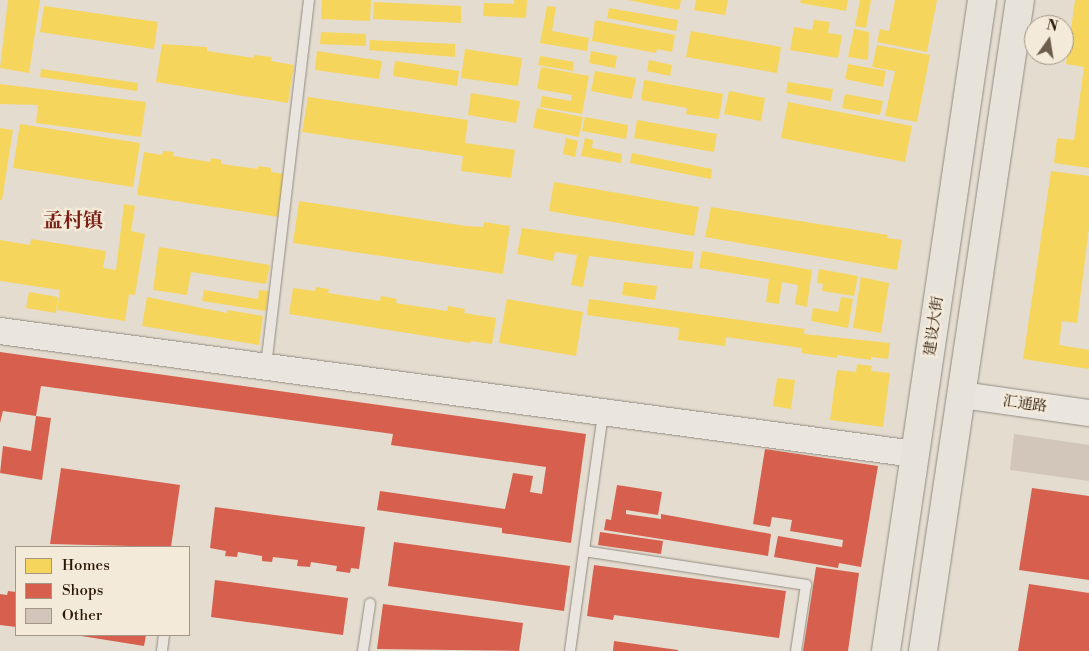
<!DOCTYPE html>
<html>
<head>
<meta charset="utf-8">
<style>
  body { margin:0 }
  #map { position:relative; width:1089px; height:651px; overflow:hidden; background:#e4dccf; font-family:"Libre Bodoni","Noto Serif SC",serif }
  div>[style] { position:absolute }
  .homes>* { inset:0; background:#f6d55c }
  .shops>* { inset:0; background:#d6604d }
  .building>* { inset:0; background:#d2c5ba }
  .roads { filter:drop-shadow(0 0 1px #928b81) drop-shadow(0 0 1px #928b81) }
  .service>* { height:10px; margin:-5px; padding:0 5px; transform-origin:5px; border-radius:5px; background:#eae6df }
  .tertiary>* { height:26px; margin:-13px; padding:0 13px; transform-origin:13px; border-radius:13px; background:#eae6df }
  .primary>* { height:28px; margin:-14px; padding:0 14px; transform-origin:14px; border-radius:14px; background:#e7e2da }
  span { translate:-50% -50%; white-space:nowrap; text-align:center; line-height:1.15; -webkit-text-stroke:5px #f3eada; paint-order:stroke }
  .street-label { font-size:15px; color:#2b1804 }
  .district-label { font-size:20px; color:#7a1f14; font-weight:700 }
  .legend { position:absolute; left:15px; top:546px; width:175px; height:90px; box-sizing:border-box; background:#f3eada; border:1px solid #a39684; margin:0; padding:6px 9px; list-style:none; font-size:15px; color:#2b1804 }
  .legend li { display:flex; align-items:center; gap:10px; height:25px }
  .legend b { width:25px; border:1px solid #a39684 }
  .north { position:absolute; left:1024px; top:15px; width:50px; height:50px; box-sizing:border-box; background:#f3eada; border:1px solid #a39684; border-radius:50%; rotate:13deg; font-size:14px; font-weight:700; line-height:20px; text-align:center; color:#2b1804 }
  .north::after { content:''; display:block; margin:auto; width:18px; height:22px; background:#6c5d4b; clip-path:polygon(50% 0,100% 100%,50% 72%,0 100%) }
</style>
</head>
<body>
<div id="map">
  <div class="homes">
    <div style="clip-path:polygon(8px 0,40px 0,29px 73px,0 68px)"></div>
    <div style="clip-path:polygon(322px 0,371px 0,370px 21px,321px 19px)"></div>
    <div style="clip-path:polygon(514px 0,527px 0,526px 18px,483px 16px,484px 3px,514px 4px)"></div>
    <div style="clip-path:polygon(628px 0,681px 0,679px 10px)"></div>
    <div style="clip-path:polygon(696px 0,728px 0,725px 15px,694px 10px)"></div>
    <div style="clip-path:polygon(801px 0,848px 0,846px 11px,800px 3px)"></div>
    <div style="clip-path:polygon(860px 0,871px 0,866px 28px,855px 26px)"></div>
    <div style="clip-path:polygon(895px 0,937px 0,927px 52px,877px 42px,880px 29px,889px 31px)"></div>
    <div style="clip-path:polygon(1075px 0,1089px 0,1089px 168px,1054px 163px,1057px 138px,1074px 140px,1084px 67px,1066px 64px)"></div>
    <div style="clip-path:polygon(374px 2px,461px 6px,461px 23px,373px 19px)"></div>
    <div style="clip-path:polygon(44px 6px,158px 22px,154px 49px,40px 32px)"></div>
    <div style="clip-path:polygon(547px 6px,556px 7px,552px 31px,589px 38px,587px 51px,540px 43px)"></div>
    <div style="clip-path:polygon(609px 8px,678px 20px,676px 31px,607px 18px)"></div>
    <div style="clip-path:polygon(595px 20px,675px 35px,672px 52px,657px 49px,656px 53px,592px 41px)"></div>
    <div style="clip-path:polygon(814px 20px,830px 22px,828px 33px,842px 35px,838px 58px,790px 50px,794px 27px,812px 30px)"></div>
    <div style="clip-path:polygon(854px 29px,869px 32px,868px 60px,848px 57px)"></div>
    <div style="clip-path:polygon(691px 31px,781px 47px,777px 73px,686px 57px)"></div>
    <div style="clip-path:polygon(321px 32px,366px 34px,366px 46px,320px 44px)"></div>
    <div style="clip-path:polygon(370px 40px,455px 44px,455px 57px,369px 50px)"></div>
    <div style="clip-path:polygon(162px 44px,207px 47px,207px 51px,254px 58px,254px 55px,272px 57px,271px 61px,294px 65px,288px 103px,156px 82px)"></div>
    <div style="clip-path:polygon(877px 45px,930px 55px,917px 122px,885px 116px,895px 71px,872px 67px)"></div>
    <div style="clip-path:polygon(465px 49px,522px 58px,518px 86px,461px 78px)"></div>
    <div style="clip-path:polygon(317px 51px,382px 61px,379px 79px,315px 70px)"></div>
    <div style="clip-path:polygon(591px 51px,617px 56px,615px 68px,589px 63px)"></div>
    <div style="clip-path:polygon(540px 56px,574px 62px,573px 71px,538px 65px)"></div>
    <div style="clip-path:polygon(649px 60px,672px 65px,670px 76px,647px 71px)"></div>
    <div style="clip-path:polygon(395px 61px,459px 71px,457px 86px,393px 76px)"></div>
    <div style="clip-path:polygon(848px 64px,886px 71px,883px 87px,845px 79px)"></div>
    <div style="clip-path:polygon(541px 67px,589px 76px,582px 114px,540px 107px,542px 96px,571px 101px,572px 95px,537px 89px)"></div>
    <div style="clip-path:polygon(41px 69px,138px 83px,137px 91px,40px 77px)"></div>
    <div style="clip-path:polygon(595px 71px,636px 78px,632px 99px,591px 91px)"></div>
    <div style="clip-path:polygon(644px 80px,723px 94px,719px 119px,686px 114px,687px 108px,641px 100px)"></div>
    <div style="clip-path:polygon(788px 82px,833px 89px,831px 101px,786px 93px)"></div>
    <div style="clip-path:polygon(0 84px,146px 102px,141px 137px,36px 123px,38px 105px,0 104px)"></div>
    <div style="clip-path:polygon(729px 91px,765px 98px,761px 121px,724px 114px)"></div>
    <div style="clip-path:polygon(471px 93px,520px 101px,516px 123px,468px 115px)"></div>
    <div style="clip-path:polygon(845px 94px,883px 101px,880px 115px,842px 108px)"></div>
    <div style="clip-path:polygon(308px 97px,468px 120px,465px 143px,515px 150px,511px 178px,461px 171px,463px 156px,302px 132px)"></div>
    <div style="clip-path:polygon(788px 102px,912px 126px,905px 162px,781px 138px)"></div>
    <div style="clip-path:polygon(537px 108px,583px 117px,579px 137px,533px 128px)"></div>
    <div style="clip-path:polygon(585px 117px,628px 125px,626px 139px,582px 131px)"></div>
    <div style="clip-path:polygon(637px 120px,717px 134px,714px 152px,634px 138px)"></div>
    <div style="clip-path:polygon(20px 124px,140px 143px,133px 187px,13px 168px)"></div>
    <div style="clip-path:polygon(0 128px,13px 130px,2px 200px,0 200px)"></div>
    <div style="clip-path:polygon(566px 138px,578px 141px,575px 157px,563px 154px)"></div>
    <div style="clip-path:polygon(585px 138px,593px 140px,592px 148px,622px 154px,621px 163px,581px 156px)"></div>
    <div style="clip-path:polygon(163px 151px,174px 152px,173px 156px,210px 162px,211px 158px,221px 160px,221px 164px,258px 169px,258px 166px,271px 168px,271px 172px,285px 174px,278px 217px,137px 195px,144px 152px,162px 155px)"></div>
    <div style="clip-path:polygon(632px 153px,712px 169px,711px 179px,630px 163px)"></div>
    <div style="clip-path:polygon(1051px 171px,1089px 176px,1089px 228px,1077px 323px,1062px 321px,1059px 345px,1089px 350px,1089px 369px,1023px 359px)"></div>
    <div style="clip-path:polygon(554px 182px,699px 207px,694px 236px,549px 211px)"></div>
    <div style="clip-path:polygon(299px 201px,466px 226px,483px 227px,484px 222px,510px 226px,503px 274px,293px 243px)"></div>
    <div style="clip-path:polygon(124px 204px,135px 206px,131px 231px,145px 234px,135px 295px,129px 294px,125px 321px,57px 310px,60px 290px,0 281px,0 240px,30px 245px,31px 239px,106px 251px,103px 268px,116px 270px)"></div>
    <div style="clip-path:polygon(711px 207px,888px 235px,887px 238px,902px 240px,897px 270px,705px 237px)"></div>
    <div style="clip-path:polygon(522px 228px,694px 252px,692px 269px,589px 256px,583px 287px,571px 285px,577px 255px,555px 252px,553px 261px,517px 254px)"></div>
    <div style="clip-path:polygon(159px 247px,270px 265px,266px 284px,191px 272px,187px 295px,153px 290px)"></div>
    <div style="clip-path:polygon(702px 251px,812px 270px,807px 307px,795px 304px,798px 285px,782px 282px,779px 304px,766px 302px,769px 279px,699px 268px)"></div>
    <div style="clip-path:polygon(819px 269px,858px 276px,854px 296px,822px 291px,823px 284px,817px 283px)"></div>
    <div style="clip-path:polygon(861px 277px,889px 283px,881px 333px,853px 328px)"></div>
    <div style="clip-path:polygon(624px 282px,657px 286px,655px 300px,622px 295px)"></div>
    <div style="clip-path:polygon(316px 287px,329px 289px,328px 293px,380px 301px,381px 296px,397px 299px,396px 303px,447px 311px,448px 306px,465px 309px,464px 313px,496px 318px,492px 344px,471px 341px,470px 343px,289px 314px,293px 288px,315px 291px)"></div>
    <div style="clip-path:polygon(204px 290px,258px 299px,259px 290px,269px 291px,266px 311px,202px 301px)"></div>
    <div style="clip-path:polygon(29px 292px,58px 297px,56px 313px,26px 308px)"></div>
    <div style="clip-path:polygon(147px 297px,227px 313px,227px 310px,263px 316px,259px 345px,142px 326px)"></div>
    <div style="clip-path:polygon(841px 297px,853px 299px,848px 328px,811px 321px,813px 308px,838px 312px)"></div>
    <div style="clip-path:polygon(507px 299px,583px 312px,576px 356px,499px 343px)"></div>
    <div style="clip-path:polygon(589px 299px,805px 329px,804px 334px,890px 343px,888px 359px,871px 357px,871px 360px,837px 355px,837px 358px,801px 353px,802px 348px,726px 337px,725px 346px,678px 340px,679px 328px,587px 315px)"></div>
    <div style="clip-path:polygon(857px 364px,872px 366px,871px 371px,890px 373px,883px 427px,830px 420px,837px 370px,856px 372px)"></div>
    <div style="clip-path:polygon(777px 378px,795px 380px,791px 409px,773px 406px)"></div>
  </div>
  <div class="shops">
    <div style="clip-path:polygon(0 352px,586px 434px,571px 543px,502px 533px,502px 528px,377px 510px,380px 491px,505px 509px,513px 473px,533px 476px,530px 492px,542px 494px,546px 467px,391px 445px,393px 434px,41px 386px,36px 416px,3px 411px,0 423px)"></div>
    <div style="clip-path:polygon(36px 416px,51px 418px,42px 480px,0 473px,3px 446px,31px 451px)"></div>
    <div style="clip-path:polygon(765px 449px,878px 466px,861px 567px,839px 563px,838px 568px,774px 557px,778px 536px,842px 547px,843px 540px,790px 531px,792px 520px,772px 517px,770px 527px,753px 524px)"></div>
    <div style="clip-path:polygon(61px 468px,180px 485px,171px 547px,50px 544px)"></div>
    <div style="clip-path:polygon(617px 485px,662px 492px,658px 515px,626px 510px,626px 514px,661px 519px,661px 514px,771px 534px,768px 556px,604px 530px,606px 519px,611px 520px)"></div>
    <div style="clip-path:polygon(1032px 488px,1089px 496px,1089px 580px,1019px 570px)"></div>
    <div style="clip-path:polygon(215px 507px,365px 527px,359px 569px,351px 568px,350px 573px,336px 571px,337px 566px,311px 562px,310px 567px,297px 566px,298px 560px,273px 557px,272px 562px,262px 561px,262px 556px,238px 552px,237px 557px,225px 556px,226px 551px,210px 548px)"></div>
    <div style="clip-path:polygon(600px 532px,663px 541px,661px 554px,598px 545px)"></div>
    <div style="clip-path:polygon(394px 542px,570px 566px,564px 611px,388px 586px)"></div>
    <div style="clip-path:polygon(594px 565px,786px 591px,779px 638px,614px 615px,613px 620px,587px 616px)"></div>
    <div style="clip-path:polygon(816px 567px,859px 573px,848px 651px,803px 651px)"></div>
    <div style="clip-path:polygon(215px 580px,348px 598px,343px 635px,211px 617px)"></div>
    <div style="clip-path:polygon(1029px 584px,1089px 593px,1089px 651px,1018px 651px)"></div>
    <div style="clip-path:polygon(8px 591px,16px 592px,16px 627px,0 625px,0 594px,7px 595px)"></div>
    <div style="clip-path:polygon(383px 604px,523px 623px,519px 651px,377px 649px)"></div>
    <div style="clip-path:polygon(75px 635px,146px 635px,144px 646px)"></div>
    <div style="clip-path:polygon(614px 641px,678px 650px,678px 651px,613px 651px)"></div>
  </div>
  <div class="building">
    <div style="clip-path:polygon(1014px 434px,1089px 445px,1089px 481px,1010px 470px)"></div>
  </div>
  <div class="roads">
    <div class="service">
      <div style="left:266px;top:366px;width:369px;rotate:-83.3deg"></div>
      <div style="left:584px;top:551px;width:225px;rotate:8.7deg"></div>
      <div style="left:806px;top:585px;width:67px;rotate:98.6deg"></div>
      <div style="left:162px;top:651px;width:16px;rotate:-83deg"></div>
      <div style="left:363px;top:651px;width:48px;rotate:-81.5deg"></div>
      <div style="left:570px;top:651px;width:240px;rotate:-82.1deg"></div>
    </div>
    <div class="tertiary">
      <div style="left:0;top:331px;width:923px;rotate:7.66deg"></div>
      <div style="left:962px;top:395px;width:128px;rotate:8.1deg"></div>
    </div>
    <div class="primary">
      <div style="left:886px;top:651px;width:658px;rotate:-81.61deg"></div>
      <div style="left:923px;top:651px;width:658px;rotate:-81.53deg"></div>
    </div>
  </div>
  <div class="street-label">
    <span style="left:934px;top:326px;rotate:-82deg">建设大街</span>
    <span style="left:1025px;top:404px;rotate:8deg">汇通路</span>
  </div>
  <div class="district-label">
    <span style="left:73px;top:221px">孟村镇</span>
  </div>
  <ul class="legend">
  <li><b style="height:14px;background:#f6d55c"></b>Homes</li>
  <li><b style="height:14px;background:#d6604d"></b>Shops</li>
  <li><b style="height:14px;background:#d2c5ba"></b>Other</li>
  </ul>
  <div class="north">N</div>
</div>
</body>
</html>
